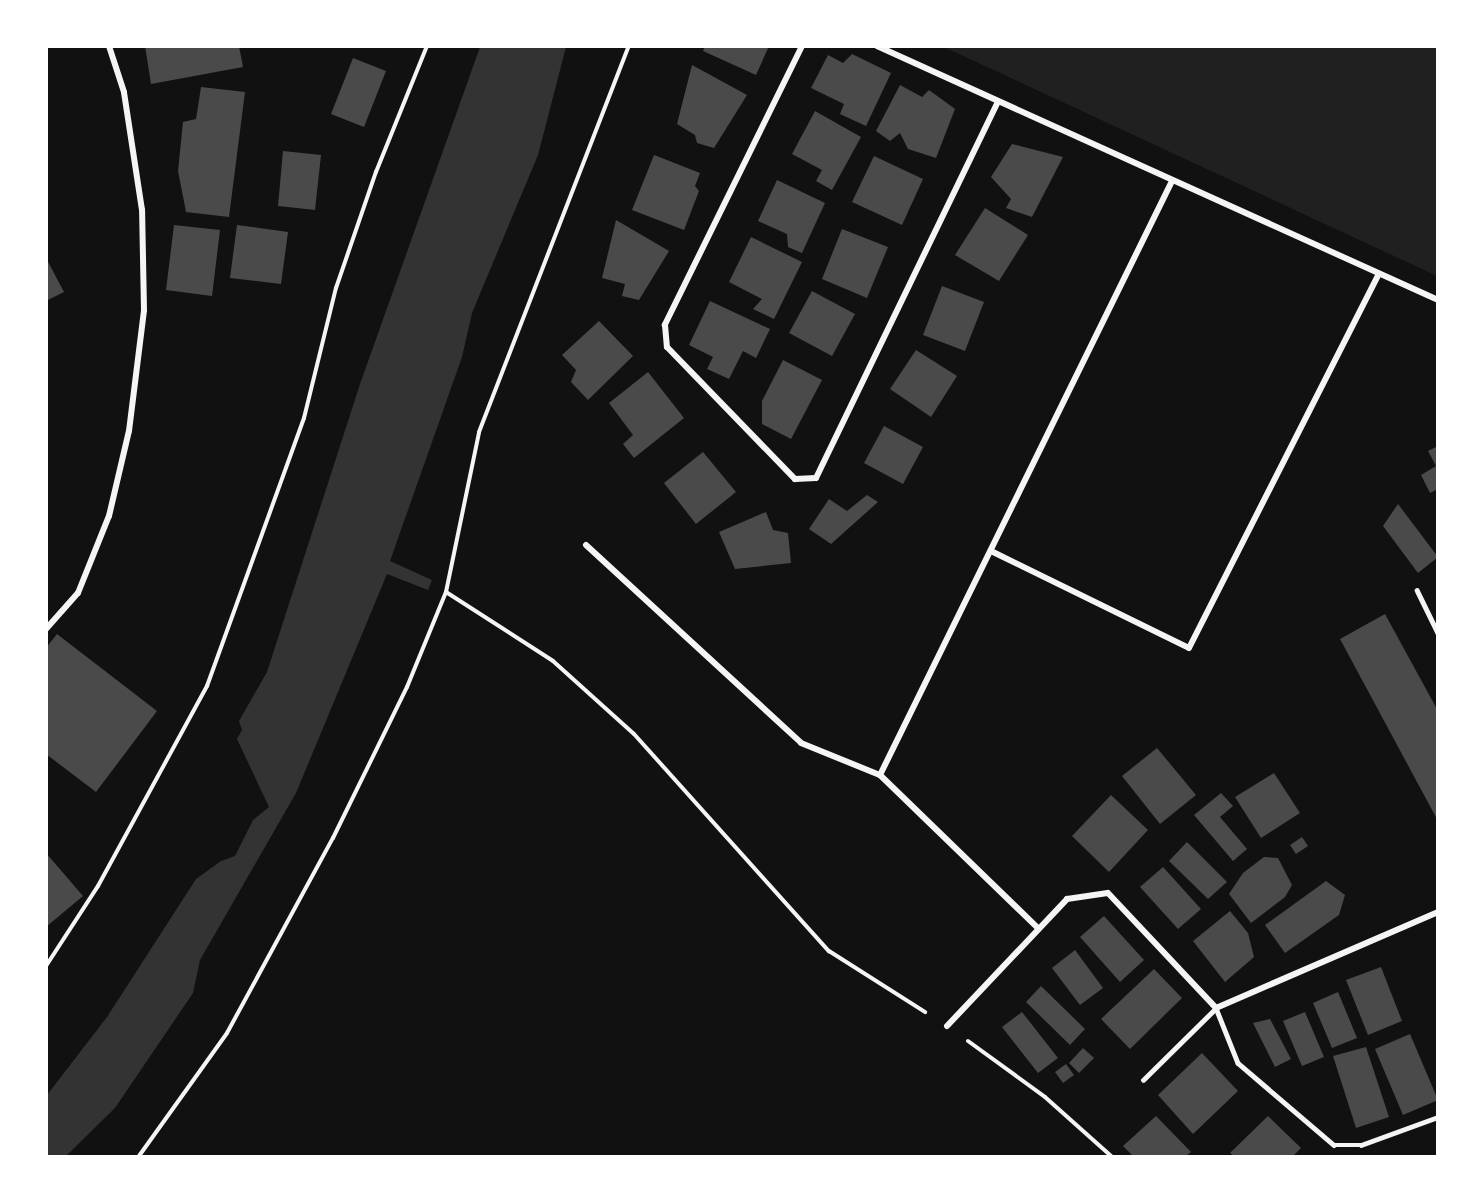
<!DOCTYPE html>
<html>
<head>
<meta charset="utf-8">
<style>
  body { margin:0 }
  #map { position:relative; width:1484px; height:1203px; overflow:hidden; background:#111; font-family:Mulish,sans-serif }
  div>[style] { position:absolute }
  .green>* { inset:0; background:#202020 }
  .water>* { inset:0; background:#333 }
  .building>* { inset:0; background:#4a4a4a }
  .path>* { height:4px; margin:-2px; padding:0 2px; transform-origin:2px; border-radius:2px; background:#f5f5f5 }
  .service>* { height:4.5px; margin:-2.25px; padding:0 2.25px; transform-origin:2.25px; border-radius:2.25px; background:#f5f5f5 }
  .minor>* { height:6px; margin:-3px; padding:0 3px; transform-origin:3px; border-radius:3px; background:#f5f5f5 }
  span { translate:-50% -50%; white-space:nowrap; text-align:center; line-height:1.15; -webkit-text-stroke:6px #fff; paint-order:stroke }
  .frame { position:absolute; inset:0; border:48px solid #fff; pointer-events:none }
</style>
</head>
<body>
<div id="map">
  <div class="green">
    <div style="clip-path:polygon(944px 47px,1437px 47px,1437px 276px)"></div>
  </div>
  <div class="water">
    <div style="clip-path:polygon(480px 47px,566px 47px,538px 155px,472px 313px,462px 357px,390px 561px,432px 580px,428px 590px,387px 574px,296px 793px,200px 960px,193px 993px,115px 1108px,66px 1156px,47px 1156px,47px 1095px,107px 1017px,196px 879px,221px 861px,235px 856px,253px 820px,269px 807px,237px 739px,242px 730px,239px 721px,267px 672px,360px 384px)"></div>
  </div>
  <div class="building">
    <div style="clip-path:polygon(145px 46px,239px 46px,243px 67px,151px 84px)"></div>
    <div style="clip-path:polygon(705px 46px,769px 46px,756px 75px,703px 51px)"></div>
    <div style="clip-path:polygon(852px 54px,891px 73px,866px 126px,840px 114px,844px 104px,811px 88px,828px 55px,843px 63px)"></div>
    <div style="clip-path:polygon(353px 58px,386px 71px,364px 127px,331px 114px)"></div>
    <div style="clip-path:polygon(692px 65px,747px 95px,714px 148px,697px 143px,695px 135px,677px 124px)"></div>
    <div style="clip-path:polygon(900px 85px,922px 97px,929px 90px,955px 109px,936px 158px,908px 149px,900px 133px,890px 141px,876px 131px)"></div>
    <div style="clip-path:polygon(201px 87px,245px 92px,229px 217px,186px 212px,178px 171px,183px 122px,196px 119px)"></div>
    <div style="clip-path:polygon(815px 111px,861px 137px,832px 190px,816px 181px,822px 170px,792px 154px)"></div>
    <div style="clip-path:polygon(1012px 144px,1063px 157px,1032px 217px,1006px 208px,1011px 199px,991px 177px)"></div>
    <div style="clip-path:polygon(283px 151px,321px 155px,315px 210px,278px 206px)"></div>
    <div style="clip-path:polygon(654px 155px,700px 173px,695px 186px,699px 191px,684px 230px,632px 210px)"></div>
    <div style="clip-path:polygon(874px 156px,923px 179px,902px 225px,852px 202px)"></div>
    <div style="clip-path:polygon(777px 180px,825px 203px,802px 253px,788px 247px,787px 234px,758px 221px)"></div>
    <div style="clip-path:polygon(985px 208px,1028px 235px,999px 281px,955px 255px)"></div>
    <div style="clip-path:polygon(616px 220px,669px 251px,639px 300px,622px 296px,625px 284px,602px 278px)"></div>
    <div style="clip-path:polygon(174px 225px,220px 230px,212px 296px,166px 290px)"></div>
    <div style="clip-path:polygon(237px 225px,288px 232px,281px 284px,230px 278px)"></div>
    <div style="clip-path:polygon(842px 229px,888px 247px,867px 298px,822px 279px)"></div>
    <div style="clip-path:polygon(751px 237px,802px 262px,774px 319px,753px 309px,762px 299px,729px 282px)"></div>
    <div style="clip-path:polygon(46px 258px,64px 292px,46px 301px)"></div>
    <div style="clip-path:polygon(942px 286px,984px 302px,965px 351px,923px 335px)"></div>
    <div style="clip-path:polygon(812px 291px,855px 314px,832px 356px,789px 333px)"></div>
    <div style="clip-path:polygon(710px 301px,770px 329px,756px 358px,743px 351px,729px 379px,707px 369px,713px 357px,689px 345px)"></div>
    <div style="clip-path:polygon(599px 321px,633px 356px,588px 400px,571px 382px,576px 370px,562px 355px)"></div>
    <div style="clip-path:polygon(916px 350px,957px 376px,931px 417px,890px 389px)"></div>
    <div style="clip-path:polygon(783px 360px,822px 380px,791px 439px,762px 424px,762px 401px)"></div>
    <div style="clip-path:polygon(648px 372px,684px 418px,634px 458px,623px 444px,633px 435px,609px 403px)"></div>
    <div style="clip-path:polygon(884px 426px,923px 447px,903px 484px,864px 463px)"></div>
    <div style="clip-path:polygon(1438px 446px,1438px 489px,1430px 493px,1421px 475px,1436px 466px,1428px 451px)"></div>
    <div style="clip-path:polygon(703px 452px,736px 492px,696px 524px,664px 483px)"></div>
    <div style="clip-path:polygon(867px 495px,878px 502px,831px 544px,809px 529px,829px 499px,847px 511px)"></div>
    <div style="clip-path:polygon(1398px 504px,1438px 557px,1418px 573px,1383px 526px)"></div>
    <div style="clip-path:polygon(766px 512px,773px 530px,788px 533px,791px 563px,735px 569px,719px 532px)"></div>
    <div style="clip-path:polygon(1385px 614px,1438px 711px,1438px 821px,1340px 639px)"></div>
    <div style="clip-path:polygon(57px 634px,157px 711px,96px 792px,46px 754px,46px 648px)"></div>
    <div style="clip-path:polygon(1157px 748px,1196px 795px,1160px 824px,1122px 776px)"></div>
    <div style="clip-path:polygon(1274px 773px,1300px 813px,1261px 838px,1235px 797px)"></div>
    <div style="clip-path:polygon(1221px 793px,1233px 806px,1220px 817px,1247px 849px,1233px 861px,1194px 815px)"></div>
    <div style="clip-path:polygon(1111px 795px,1148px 830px,1109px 872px,1072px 836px)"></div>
    <div style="clip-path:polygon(1302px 837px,1308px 846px,1296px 854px,1290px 845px)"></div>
    <div style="clip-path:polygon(1187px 842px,1227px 882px,1208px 899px,1169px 861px)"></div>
    <div style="clip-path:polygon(46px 853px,83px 896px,46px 927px)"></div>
    <div style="clip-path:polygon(1264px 857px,1278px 858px,1292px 885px,1285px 897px,1251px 923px,1229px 894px,1243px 873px)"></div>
    <div style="clip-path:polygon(1163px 867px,1201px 909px,1178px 929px,1140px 887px)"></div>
    <div style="clip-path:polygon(1326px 881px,1345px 895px,1339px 915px,1285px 953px,1265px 925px)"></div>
    <div style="clip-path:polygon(1230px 911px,1248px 933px,1254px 957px,1225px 982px,1193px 941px)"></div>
    <div style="clip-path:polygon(1104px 916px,1144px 960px,1120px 982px,1080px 937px)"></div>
    <div style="clip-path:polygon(1075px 950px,1103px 988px,1080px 1005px,1052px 968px)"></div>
    <div style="clip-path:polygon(1381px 967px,1402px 1021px,1368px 1035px,1346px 980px)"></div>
    <div style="clip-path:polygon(1154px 969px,1182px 998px,1130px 1049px,1101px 1019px)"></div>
    <div style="clip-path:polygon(1041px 986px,1085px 1029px,1070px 1045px,1026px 1002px)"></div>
    <div style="clip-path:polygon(1338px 992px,1357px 1038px,1332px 1048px,1313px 1003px)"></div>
    <div style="clip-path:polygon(1022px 1012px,1058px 1058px,1038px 1073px,1002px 1027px)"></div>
    <div style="clip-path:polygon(1305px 1012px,1324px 1057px,1302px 1066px,1283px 1021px)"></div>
    <div style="clip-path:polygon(1270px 1019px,1291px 1059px,1275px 1067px,1253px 1023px)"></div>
    <div style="clip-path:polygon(1410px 1034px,1438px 1100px,1403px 1115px,1375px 1049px)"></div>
    <div style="clip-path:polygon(1366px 1047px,1389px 1117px,1356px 1128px,1333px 1056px)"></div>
    <div style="clip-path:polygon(1083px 1048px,1094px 1058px,1079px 1073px,1069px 1063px)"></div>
    <div style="clip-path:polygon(1202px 1053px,1238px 1091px,1193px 1134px,1158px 1095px)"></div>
    <div style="clip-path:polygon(1066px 1064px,1074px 1075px,1063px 1083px,1055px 1072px)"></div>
    <div style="clip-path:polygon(1156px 1116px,1191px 1152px,1186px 1156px,1133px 1156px,1123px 1146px)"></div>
    <div style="clip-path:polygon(1268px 1116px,1301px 1148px,1293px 1156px,1234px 1156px,1230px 1153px)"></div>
  </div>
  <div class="path">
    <div style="left:446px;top:592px;width:127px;rotate:32.8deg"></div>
    <div style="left:553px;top:661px;width:109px;rotate:42deg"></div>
    <div style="left:634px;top:734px;width:292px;rotate:48.1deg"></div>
    <div style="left:829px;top:951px;width:114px;rotate:32.4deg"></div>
    <div style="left:46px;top:966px;width:95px;rotate:-57deg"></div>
    <div style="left:98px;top:886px;width:228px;rotate:-61.4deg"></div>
    <div style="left:207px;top:686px;width:285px;rotate:-70.1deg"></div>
    <div style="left:304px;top:418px;width:134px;rotate:-76.2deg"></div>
    <div style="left:336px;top:288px;width:123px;rotate:-71deg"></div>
    <div style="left:376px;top:172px;width:136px;rotate:-68deg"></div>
    <div style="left:968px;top:1041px;width:95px;rotate:36deg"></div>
    <div style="left:1045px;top:1097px;width:89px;rotate:41.8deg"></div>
    <div style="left:139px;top:1156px;width:151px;rotate:-54.4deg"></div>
    <div style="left:227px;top:1033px;width:222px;rotate:-61.5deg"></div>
    <div style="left:333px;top:838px;width:168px;rotate:-63.9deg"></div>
    <div style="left:407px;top:687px;width:103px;rotate:-67.7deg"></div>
    <div style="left:446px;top:592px;width:163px;rotate:-78.3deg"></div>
    <div style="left:479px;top:432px;width:414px;rotate:-68.8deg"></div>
  </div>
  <div class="service">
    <div style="left:1417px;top:590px;width:48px;rotate:64deg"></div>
    <div style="left:1143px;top:1080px;width:103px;rotate:-44.6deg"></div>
    <div style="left:1216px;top:1008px;width:59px;rotate:68.2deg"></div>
    <div style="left:1238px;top:1063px;width:126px;rotate:40.5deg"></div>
    <div style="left:1334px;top:1145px;width:27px"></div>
    <div style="left:1361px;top:1145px;width:82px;rotate:-20deg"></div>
  </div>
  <div class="minor">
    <div style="left:802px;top:46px;width:311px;rotate:116.2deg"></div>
    <div style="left:665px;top:325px;width:22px;rotate:85deg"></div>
    <div style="left:667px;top:347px;width:184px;rotate:45.9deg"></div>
    <div style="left:795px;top:479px;width:21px;rotate:-3deg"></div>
    <div style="left:816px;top:478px;width:416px;rotate:-64.2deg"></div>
    <div style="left:877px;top:46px;width:616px;rotate:24.36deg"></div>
    <div style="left:586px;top:545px;width:292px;rotate:42.6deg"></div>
    <div style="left:801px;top:743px;width:85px;rotate:22.1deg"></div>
    <div style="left:880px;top:775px;width:220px;rotate:44.1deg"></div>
    <div style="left:993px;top:552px;width:218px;rotate:26.1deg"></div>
    <div style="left:1189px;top:648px;width:419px;rotate:-63.1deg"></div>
    <div style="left:46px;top:629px;width:48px;rotate:-48.4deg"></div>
    <div style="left:78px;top:593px;width:83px;rotate:-68.1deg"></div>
    <div style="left:109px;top:516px;width:87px;rotate:-76.8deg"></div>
    <div style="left:129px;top:431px;width:122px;rotate:-82.9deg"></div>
    <div style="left:144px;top:310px;width:100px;rotate:-91.1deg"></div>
    <div style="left:142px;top:210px;width:119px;rotate:-98.7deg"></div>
    <div style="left:124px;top:92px;width:48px;rotate:-108.1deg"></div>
    <div style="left:880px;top:775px;width:662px;rotate:-63.82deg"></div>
    <div style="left:947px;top:1026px;width:175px;rotate:-46.6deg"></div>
    <div style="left:1067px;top:899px;width:41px;rotate:-8.3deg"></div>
    <div style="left:1108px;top:893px;width:158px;rotate:46.8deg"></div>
    <div style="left:1216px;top:1008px;width:242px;rotate:-23.4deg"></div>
  </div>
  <div class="frame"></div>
</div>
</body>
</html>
